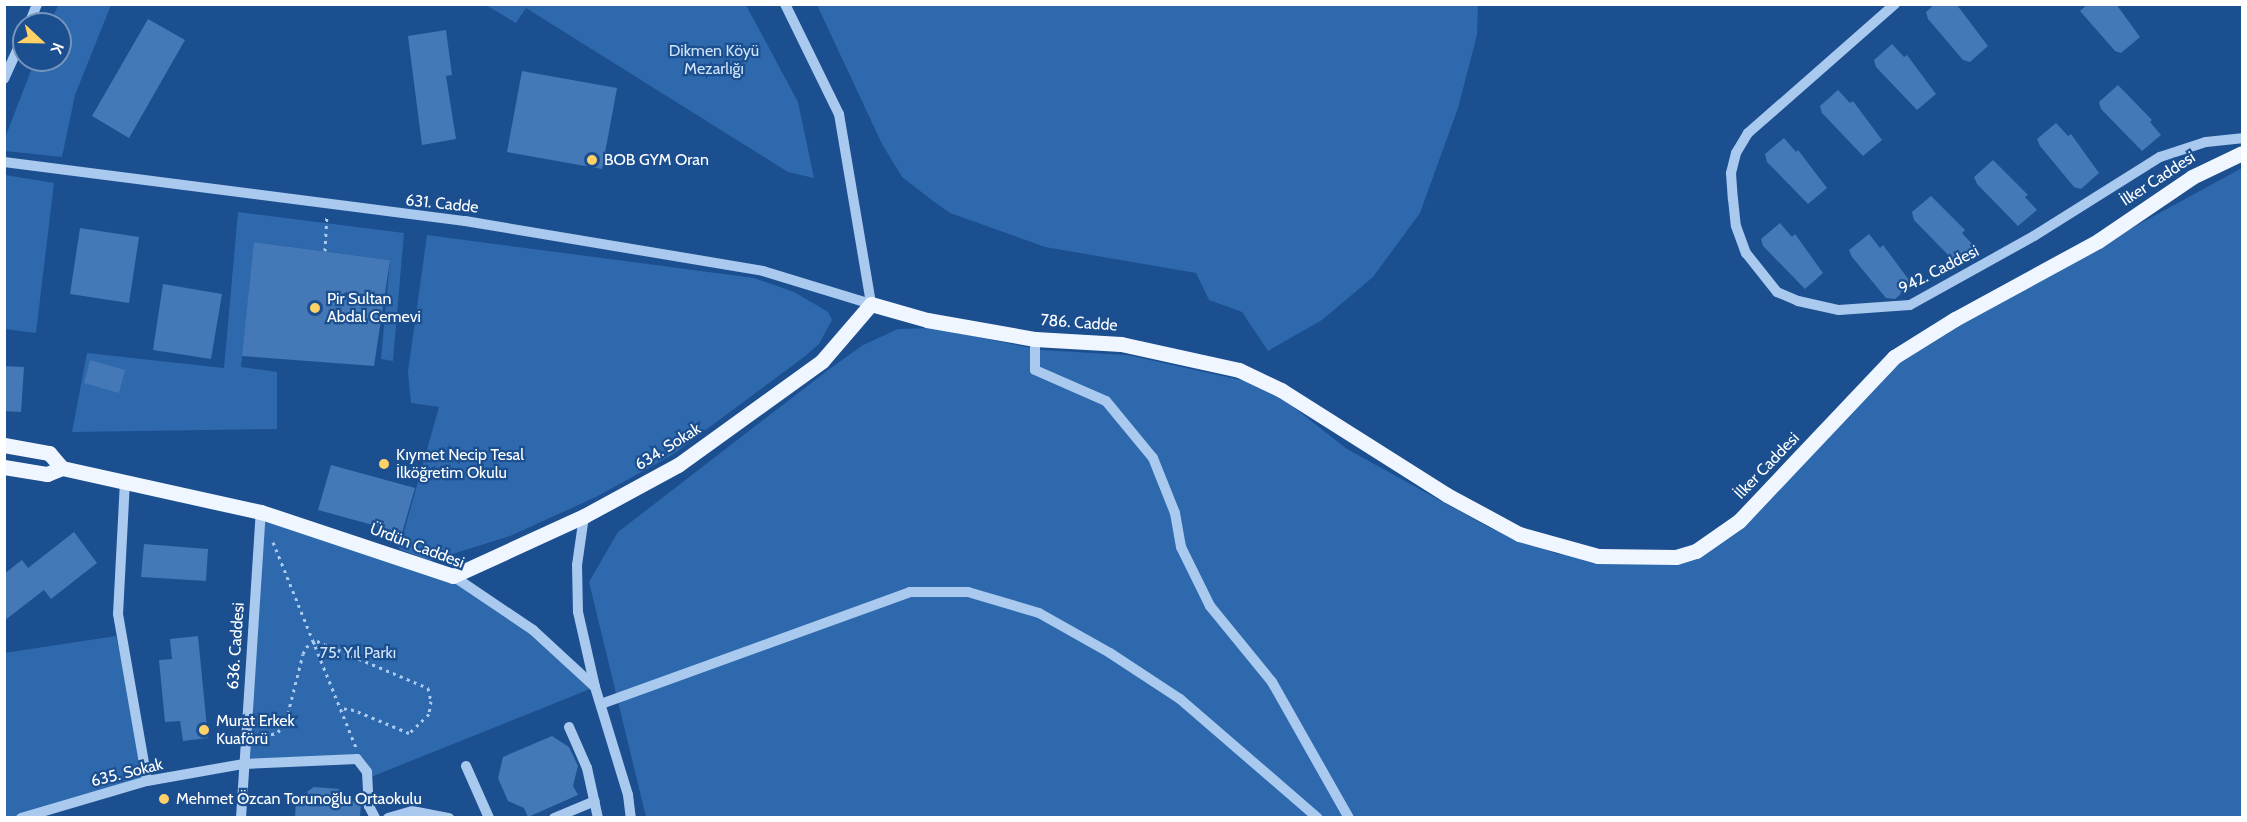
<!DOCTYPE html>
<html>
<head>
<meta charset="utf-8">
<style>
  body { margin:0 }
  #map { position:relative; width:2247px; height:822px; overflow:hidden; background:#1b4f8f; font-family:Cabin,sans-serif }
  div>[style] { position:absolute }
  .green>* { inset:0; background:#2e69ad }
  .building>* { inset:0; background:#4478b7 }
  .path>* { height:3px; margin-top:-1.5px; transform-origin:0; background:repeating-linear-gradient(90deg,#a9c9ee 0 3px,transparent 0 7.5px) }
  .minor>* { height:10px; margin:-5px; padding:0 5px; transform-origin:5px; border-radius:5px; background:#a9c9ee }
  .major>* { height:15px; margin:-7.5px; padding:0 7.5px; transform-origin:7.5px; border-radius:7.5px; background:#f0f6ff }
  .dots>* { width:16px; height:16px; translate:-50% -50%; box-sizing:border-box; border:3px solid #1b4f8f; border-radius:50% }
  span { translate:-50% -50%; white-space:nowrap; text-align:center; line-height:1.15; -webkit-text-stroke:4.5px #1b4f8f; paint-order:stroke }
  .park-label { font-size:16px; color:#cfe3fa }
  .poi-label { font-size:16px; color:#fff }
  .left { translate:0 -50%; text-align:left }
  .street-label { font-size:16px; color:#fff }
  .frame { position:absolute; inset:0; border:6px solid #fff; pointer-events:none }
  .north { position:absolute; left:12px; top:12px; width:60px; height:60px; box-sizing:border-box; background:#1b4f8f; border:2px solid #7695bc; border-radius:50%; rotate:112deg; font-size:16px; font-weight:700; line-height:24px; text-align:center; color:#fff }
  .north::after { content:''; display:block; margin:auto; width:21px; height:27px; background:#ffd166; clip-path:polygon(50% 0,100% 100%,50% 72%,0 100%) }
</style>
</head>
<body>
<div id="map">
  <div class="green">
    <div style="clip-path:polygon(59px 4px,111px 5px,75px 95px,62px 157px,5px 151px,5px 138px,35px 60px,60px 60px,60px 24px,49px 24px)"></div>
    <div style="clip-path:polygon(486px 5px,746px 5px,798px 102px,814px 178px,788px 172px,526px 8px,516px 23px)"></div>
    <div style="clip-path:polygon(817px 5px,1478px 5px,1477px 35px,1458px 108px,1420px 213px,1373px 277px,1322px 320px,1268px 351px,1242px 312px,1209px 300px,1196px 273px,1045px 247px,950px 213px,933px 201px,902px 177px,882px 144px)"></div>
    <div style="clip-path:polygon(2242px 168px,2242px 817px,646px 817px,589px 582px,618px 532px,828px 370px,863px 345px,898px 329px,932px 328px,1041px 350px,1127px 355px,1245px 381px,1287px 402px,1347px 449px,1490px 528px,1557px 554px,1646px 560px,1720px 540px,1898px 362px,1932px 337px)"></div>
    <div style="clip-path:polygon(5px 175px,54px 183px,36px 333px,5px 329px)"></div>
    <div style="clip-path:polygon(238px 212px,404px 233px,393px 361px,381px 359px,390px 260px,255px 242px,241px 367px,277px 372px,277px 429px,72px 432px,87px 353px,224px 368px)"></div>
    <div style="clip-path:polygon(427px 235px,754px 278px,794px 292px,828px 312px,832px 320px,819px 344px,804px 357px,672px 455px,596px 497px,510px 536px,430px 561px,399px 549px,439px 407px,411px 403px,408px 372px)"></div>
    <div style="clip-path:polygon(261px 512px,429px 566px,503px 609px,595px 687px,366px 779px,363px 763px,243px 764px)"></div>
    <div style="clip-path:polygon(116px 636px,147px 781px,21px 817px,5px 817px,4px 653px)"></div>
  </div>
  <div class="building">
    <div style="clip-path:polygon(1935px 4px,1957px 5px,1988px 46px,1970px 62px,1963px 60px,1928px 19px,1926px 12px)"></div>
    <div style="clip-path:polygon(2088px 4px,2116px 4px,2140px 37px,2121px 53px,2115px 51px,2080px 11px)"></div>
    <div style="clip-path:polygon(148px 19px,185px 40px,129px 138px,92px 116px)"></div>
    <div style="clip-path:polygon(446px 30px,452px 75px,446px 76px,456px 139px,422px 145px,408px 36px)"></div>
    <div style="clip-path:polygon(1892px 44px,1904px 57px,1907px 55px,1936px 94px,1917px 110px,1876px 67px,1874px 60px)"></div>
    <div style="clip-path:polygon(522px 71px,617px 88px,602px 169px,507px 152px)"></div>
    <div style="clip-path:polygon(2118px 85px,2152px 120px,2150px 122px,2161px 135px,2142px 151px,2101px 109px,2099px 102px)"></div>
    <div style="clip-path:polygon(1838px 90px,1850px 103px,1853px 101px,1882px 140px,1863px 156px,1822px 113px,1820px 106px)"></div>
    <div style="clip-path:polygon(2056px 123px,2068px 136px,2071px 134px,2099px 173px,2081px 189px,2074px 187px,2040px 146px,2037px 139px)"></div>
    <div style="clip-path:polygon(1784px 138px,1796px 152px,1798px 150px,1827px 188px,1808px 204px,1767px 162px,1765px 154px)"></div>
    <div style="clip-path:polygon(1993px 160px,2028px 195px,2025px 197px,2037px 210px,2018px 226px,1977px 184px,1974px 177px)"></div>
    <div style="clip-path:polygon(1931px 196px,1965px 230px,1962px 233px,1974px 246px,1955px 262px,1914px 220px,1912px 212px)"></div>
    <div style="clip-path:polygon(1780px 223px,1792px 237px,1795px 234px,1823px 273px,1805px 289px,1763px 246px,1761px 239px)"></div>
    <div style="clip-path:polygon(80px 228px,139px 237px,129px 303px,70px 294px)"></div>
    <div style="clip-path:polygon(1869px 234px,1880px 248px,1883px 245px,1912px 284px,1895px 299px,1886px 298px,1852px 257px,1849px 250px)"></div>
    <div style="clip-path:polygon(254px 242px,390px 260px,374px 366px,242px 356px)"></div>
    <div style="clip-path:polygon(163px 284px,222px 294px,211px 359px,153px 350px)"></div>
    <div style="clip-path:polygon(90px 360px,125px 370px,119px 393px,84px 383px)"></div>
    <div style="clip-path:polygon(4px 366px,24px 367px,21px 412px,4px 411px)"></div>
    <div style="clip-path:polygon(331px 465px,415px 488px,402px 533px,318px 510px)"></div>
    <div style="clip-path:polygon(74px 532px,97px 563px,51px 599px,44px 590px,4px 621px,4px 574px,22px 560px,28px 568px)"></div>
    <div style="clip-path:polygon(144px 544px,208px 549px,206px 581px,141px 577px)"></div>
    <div style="clip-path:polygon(198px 636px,208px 738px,183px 741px,180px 721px,165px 722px,159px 660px,172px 659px,170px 639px)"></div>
    <div style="clip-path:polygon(552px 736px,569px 747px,578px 766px,573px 786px,578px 795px,528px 817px,524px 808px,508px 801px,498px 778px,503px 757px)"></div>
    <div style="clip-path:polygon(314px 787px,339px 789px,351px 801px,361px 802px,360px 818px,295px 818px,296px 799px)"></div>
  </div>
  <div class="path">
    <div style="left:325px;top:251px;width:34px;rotate:-87deg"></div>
    <div style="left:273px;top:542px;width:221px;rotate:68deg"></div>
    <div style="left:257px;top:739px;width:22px;rotate:-18deg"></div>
    <div style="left:278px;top:732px;width:14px;rotate:-54deg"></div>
    <div style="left:286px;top:721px;width:69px;rotate:-75.8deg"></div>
    <div style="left:303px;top:654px;width:8px;rotate:-67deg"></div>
    <div style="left:306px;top:647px;width:13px;rotate:-29deg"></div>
    <div style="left:317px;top:641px;width:121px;rotate:22.9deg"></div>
    <div style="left:428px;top:688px;width:13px;rotate:77deg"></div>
    <div style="left:431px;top:701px;width:13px;rotate:99deg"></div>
    <div style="left:429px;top:714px;width:28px;rotate:136deg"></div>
    <div style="left:409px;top:733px;width:60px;rotate:-157.3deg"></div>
    <div style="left:354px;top:710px;width:14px;rotate:-172deg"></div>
  </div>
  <div class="minor">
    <div style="left:785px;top:4px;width:123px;rotate:63.9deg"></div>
    <div style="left:839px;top:114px;width:193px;rotate:80.4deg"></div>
    <div style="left:1895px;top:4px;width:196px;rotate:138.7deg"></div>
    <div style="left:1748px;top:133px;width:23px;rotate:121deg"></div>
    <div style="left:1736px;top:153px;width:21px;rotate:104deg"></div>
    <div style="left:1731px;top:173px;width:26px;rotate:86deg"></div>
    <div style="left:1733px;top:199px;width:27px;rotate:84deg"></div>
    <div style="left:1736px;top:226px;width:29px;rotate:70deg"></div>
    <div style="left:1746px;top:253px;width:50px;rotate:51.5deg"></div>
    <div style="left:1777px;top:292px;width:23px;rotate:23deg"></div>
    <div style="left:1798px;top:301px;width:42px;rotate:12.4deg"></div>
    <div style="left:1839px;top:310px;width:71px;rotate:-4deg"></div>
    <div style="left:1910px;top:305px;width:142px;rotate:-29.1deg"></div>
    <div style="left:2034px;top:236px;width:149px;rotate:-32.1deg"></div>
    <div style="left:2160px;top:157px;width:48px;rotate:-18.1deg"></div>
    <div style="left:2206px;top:142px;width:36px;rotate:-6deg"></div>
    <div style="left:29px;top:24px;width:22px;rotate:-68deg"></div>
    <div style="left:4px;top:79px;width:48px;rotate:-65.6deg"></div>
    <div style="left:4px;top:162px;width:465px;rotate:7.3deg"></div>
    <div style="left:465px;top:221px;width:302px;rotate:9.5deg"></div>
    <div style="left:763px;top:271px;width:113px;rotate:17deg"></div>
    <div style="left:1035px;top:339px;width:31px;rotate:90deg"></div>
    <div style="left:1035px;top:370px;width:77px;rotate:23.6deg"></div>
    <div style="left:1106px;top:401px;width:74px;rotate:50.5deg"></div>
    <div style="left:1153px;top:458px;width:59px;rotate:68.2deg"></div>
    <div style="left:1175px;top:513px;width:35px;rotate:80deg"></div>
    <div style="left:1181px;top:547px;width:66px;rotate:63.8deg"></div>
    <div style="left:1210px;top:606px;width:98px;rotate:50.8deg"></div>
    <div style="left:1272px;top:682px;width:156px;rotate:60.5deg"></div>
    <div style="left:125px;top:481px;width:133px;rotate:93deg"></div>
    <div style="left:118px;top:614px;width:169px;rotate:80.1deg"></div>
    <div style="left:584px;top:516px;width:49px;rotate:98.1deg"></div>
    <div style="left:577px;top:565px;width:47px;rotate:88.8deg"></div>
    <div style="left:578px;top:612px;width:77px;rotate:77.2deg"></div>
    <div style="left:595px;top:687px;width:113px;rotate:73deg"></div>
    <div style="left:628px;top:795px;width:23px;rotate:83deg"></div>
    <div style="left:453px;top:576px;width:97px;rotate:34deg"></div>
    <div style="left:533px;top:630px;width:84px;rotate:42.6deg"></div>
    <div style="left:601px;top:704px;width:329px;rotate:-19.9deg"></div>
    <div style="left:910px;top:592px;width:58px"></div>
    <div style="left:968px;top:592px;width:74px;rotate:16.5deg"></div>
    <div style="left:1039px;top:613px;width:81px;rotate:29.4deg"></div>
    <div style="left:1110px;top:653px;width:84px;rotate:33.3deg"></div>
    <div style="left:1180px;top:699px;width:182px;rotate:40.8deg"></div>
    <div style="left:569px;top:727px;width:45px;rotate:66.3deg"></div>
    <div style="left:587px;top:768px;width:51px;rotate:77.6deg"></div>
    <div style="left:466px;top:766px;width:57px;rotate:66.1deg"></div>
    <div style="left:21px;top:818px;width:131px;rotate:-16.4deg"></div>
    <div style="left:147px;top:781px;width:97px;rotate:-10deg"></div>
    <div style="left:243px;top:764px;width:114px;rotate:-2.5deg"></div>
    <div style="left:357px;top:759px;width:16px;rotate:52deg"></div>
    <div style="left:367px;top:772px;width:34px;rotate:87deg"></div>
    <div style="left:369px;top:806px;width:13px;rotate:63deg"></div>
    <div style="left:241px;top:818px;width:307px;rotate:-86.3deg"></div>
    <div style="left:388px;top:818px;width:25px;rotate:-16deg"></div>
    <div style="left:412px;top:811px;width:38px;rotate:11deg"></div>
    <div style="left:554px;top:818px;width:44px;rotate:-22.5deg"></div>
  </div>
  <div class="major">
    <div style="left:4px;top:445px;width:46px;rotate:10.1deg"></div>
    <div style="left:49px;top:453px;width:20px;rotate:49deg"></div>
    <div style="left:4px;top:467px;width:44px;rotate:9.2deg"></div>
    <div style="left:47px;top:474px;width:16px;rotate:-22deg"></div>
    <div style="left:62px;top:468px;width:204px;rotate:12.5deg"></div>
    <div style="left:261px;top:512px;width:202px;rotate:18.4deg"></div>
    <div style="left:453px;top:576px;width:144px;rotate:-24.6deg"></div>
    <div style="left:584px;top:516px;width:107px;rotate:-28.5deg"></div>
    <div style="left:678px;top:465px;width:178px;rotate:-35.8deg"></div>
    <div style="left:822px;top:361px;width:75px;rotate:-49.3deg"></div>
    <div style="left:871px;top:304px;width:58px;rotate:15.9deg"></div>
    <div style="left:927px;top:320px;width:110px;rotate:10deg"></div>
    <div style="left:1035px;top:339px;width:86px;rotate:3.3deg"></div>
    <div style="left:1121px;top:344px;width:121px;rotate:12.4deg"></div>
    <div style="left:1239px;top:370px;width:47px;rotate:25.5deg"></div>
    <div style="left:1281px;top:390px;width:196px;rotate:32.3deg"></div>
    <div style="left:1447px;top:495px;width:82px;rotate:28.4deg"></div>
    <div style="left:1519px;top:534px;width:82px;rotate:15.6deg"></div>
    <div style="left:1598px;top:556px;width:78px;rotate:0.7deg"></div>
    <div style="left:1676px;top:557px;width:21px;rotate:-17deg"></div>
    <div style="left:1696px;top:551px;width:52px;rotate:-34.9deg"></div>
    <div style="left:1739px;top:521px;width:226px;rotate:-46.6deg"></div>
    <div style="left:1894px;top:357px;width:72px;rotate:-31.9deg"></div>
    <div style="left:1955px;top:319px;width:163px;rotate:-28.6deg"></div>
    <div style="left:2098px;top:241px;width:114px;rotate:-34.2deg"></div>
    <div style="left:2192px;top:177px;width:55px;rotate:-25.6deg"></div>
  </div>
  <div class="dots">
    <div style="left:592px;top:160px;background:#ffd166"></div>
    <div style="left:315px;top:308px;background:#ffd166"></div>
    <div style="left:384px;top:464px;background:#ffd166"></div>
    <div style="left:204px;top:730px;background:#ffd166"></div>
    <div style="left:164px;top:799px;background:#ffd166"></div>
  </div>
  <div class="park-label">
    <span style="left:714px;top:60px">Dikmen Köyü<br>Mezarlığı</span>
    <span style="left:358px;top:653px">75. Yıl Parkı</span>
  </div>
  <div class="poi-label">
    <span class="left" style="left:604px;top:160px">BOB GYM Oran</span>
    <span class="left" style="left:327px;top:308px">Pir Sultan<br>Abdal Cemevi</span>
    <span class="left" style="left:396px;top:464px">Kıymet Necip Tesal<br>İlköğretim Okulu</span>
    <span class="left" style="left:216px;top:730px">Murat Erkek<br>Kuaförü</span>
    <span class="left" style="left:176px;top:799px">Mehmet Özcan Torunoğlu Ortaokulu</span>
  </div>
  <div class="street-label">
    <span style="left:2158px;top:179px;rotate:-33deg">İlker Caddesi</span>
    <span style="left:442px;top:204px;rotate:6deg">631. Cadde</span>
    <span style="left:1939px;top:270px;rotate:-27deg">942. Caddesi</span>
    <span style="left:1079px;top:323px;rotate:4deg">786. Cadde</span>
    <span style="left:668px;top:447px;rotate:-32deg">634. Sokak</span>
    <span style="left:1767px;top:466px;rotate:-46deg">İlker Caddesi</span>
    <span style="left:417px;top:546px;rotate:21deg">Ürdün Caddesi</span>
    <span style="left:236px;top:646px;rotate:-86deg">636. Caddesi</span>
    <span style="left:127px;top:773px;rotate:-14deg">635. Sokak</span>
  </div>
  <div class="frame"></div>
  <div class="north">K</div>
</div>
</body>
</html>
